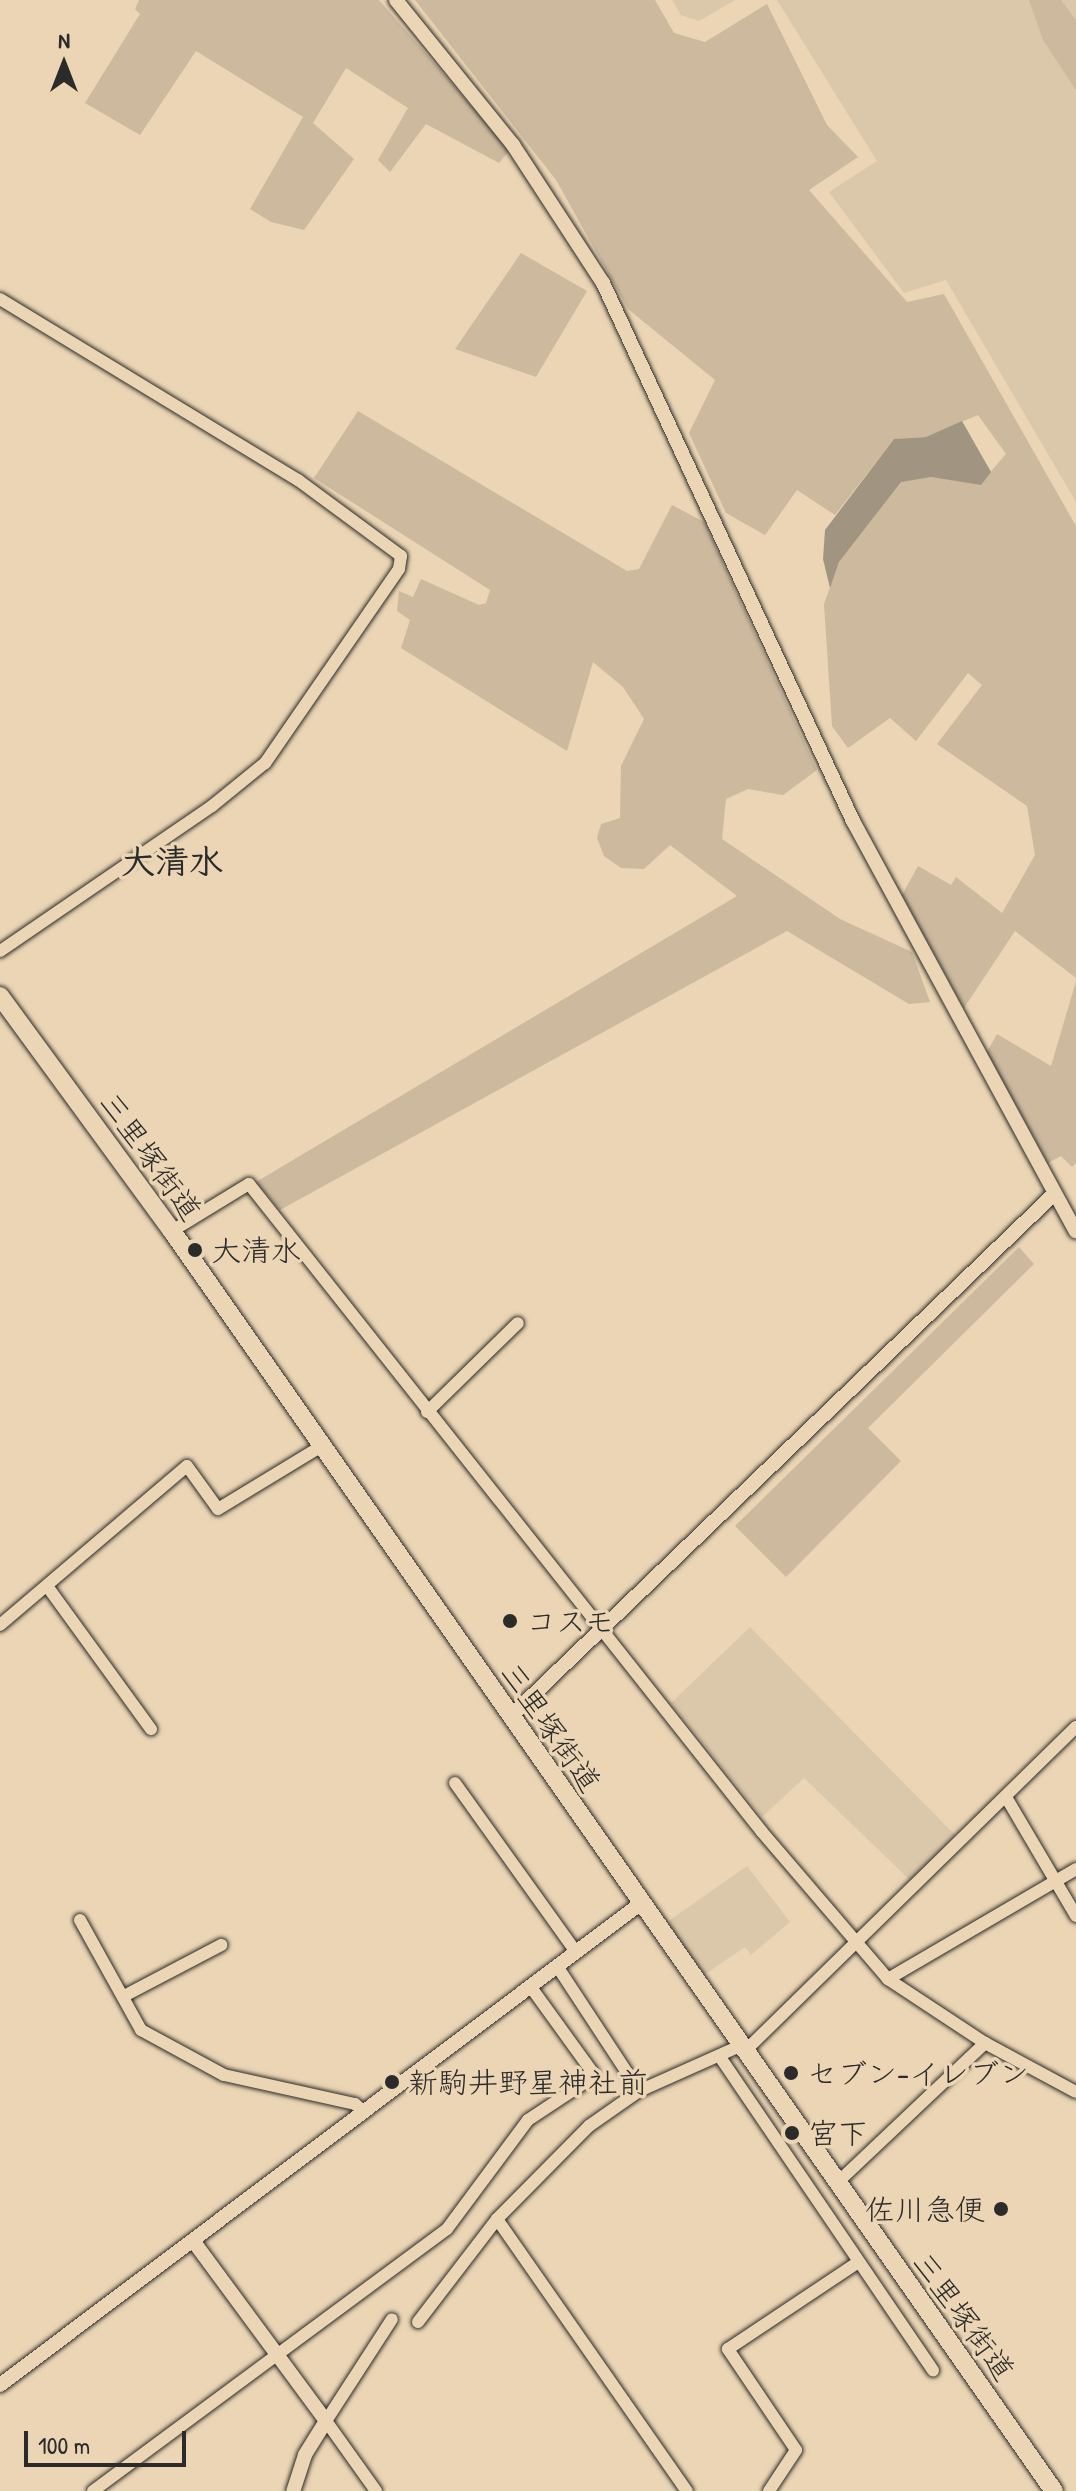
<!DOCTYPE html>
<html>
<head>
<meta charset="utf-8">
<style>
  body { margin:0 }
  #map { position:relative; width:1076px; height:2491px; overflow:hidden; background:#ebd5b4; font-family:"Patrick Hand","Klee One",sans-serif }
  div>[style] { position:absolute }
  .built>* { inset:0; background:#dbc7a9 }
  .green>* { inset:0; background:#ccb99e }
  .water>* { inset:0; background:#a19480 }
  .roads { filter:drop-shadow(0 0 2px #2b2b2b) drop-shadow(0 0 2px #2b2b2b) }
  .minor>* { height:12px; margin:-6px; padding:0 6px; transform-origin:6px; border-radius:6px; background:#ebd5b4 }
  .tertiary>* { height:14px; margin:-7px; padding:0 7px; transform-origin:7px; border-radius:7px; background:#ebd5b4 }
  .primary>* { height:18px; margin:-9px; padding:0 9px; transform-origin:9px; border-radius:9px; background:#ebd5b4 }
  .dots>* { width:22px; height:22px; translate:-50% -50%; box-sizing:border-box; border:4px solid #ebd5b4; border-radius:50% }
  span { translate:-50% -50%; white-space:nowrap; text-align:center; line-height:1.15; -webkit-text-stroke:7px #ebd5b4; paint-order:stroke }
  .street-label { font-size:30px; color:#2b2b2b }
  .poi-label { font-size:30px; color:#2b2b2b }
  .left { translate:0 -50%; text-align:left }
  .right { translate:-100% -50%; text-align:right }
  .quarter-label { font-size:34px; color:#2b2b2b; font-weight:700 }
  .north { position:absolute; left:24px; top:24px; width:80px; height:80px; -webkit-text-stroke:6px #ebd5b4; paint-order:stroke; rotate:0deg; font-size:22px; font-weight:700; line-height:32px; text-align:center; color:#2b2b2b }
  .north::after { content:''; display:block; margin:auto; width:28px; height:36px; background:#2b2b2b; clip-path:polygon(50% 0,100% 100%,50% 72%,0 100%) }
  .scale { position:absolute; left:24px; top:2431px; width:162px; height:36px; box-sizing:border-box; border:4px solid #2b2b2b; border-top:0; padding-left:10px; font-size:24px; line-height:28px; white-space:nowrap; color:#2b2b2b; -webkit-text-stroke:6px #ebd5b4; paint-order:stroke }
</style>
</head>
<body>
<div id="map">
  <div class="built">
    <div style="clip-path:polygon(672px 0,735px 0,699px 21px,681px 15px)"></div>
    <div style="clip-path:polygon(777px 0,1076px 0,1076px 502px,946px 280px,904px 293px,829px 192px,877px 161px)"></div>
    <div style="clip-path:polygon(750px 1627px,955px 1835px,911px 1881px,804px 1778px,762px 1817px,671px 1703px)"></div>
    <div style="clip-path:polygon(747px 1866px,790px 1922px,751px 1955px,745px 1947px,701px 1977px,666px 1923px)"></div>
  </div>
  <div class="green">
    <div style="clip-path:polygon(139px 0,379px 0,510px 150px,499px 163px,426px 124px,390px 172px,378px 160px,408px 108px,346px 68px,313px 123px,354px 159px,304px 230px,271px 222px,250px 209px,303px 117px,196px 51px,140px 135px,85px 103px,140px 14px,135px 9px)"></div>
    <div style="clip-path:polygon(415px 0,655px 0,674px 33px,705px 42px,767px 4px,827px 125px,858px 157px,809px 190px,907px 302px,944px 294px,1076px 526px,1076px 978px,1015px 931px,964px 1008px,902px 895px,918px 866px,951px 885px,956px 877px,1002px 913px,1035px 855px,1027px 806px,937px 744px,982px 685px,968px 673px,916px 741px,890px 718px,848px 748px,832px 726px,824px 604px,839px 562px,901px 481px,931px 477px,980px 484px,1006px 454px,978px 415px,926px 437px,894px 439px,835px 515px,797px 490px,765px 535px,726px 513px,689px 433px,715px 380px,628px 309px,556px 180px)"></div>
    <div style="clip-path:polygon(1029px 0,1061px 0,1076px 20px,1076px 90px,1043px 40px)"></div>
    <div style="clip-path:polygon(521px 253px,587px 291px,536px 377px,455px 349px)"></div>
    <div style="clip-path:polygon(358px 411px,627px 571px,639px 569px,672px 505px,704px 522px,817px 770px,783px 795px,748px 789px,726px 799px,722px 839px,840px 919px,912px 952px,930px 1002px,909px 1004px,787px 931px,280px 1210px,256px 1182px,737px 896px,670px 845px,644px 869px,621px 868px,604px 856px,597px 838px,601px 824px,620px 818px,621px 766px,644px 719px,623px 687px,593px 662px,567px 751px,401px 648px,410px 620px,397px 611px,399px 591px,413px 597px,421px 579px,479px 605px,486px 603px,490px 590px,314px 478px)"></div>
    <div style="clip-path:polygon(1076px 981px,1076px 1163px,1072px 1167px,1061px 1156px,1048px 1163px,987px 1052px,997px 1034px,1051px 1066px)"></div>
    <div style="clip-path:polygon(1019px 1247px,1034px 1264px,868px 1428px,901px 1461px,786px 1577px,735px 1526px)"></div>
  </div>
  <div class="water">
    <div style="clip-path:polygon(962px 421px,991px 472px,981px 485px,931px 477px,901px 482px,839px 562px,830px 588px,823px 559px,825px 530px,894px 439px,926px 437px)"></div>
  </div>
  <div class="roads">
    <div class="minor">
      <div style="left:0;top:299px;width:349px;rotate:31.3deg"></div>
      <div style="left:298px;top:480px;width:128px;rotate:36.4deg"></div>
      <div style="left:401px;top:556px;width:13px;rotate:99deg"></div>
      <div style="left:399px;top:569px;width:236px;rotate:124.6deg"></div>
      <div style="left:265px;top:763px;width:68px;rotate:140.9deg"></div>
      <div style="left:212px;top:806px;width:257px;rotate:145.6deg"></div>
      <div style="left:172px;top:1231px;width:90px;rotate:-31.4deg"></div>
      <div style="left:249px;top:1184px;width:826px;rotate:51.63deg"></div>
      <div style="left:762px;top:1832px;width:194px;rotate:49.4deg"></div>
      <div style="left:888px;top:1979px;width:116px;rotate:33.4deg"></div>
      <div style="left:985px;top:2043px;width:103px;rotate:28.3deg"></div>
      <div style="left:427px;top:1412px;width:127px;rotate:-44.4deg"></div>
      <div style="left:47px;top:1586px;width:177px;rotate:54deg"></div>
      <div style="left:0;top:1625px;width:245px;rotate:-40.4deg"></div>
      <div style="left:187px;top:1466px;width:53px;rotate:54.2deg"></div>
      <div style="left:218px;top:1509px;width:119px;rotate:-31.3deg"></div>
      <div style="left:455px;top:1783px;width:208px;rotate:54.4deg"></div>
      <div style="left:1006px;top:1797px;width:138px;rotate:59.5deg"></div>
      <div style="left:80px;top:1920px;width:126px;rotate:61deg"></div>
      <div style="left:141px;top:2030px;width:94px;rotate:28.5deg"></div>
      <div style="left:224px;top:2075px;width:134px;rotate:12.5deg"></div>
      <div style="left:355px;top:2104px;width:11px;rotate:41deg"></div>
      <div style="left:557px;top:1966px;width:149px;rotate:56.7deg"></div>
      <div style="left:888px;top:1979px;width:218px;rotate:-30.3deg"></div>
      <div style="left:124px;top:1996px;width:110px;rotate:-27.7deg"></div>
      <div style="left:744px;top:2052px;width:465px;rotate:-44.4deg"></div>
      <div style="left:720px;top:2057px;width:379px;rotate:55.8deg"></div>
      <div style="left:837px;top:2183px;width:204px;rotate:-43.4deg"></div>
      <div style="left:497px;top:2219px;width:332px;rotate:55.1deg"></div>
      <div style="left:418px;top:2322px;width:130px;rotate:-52.5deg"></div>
      <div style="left:497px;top:2219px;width:131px;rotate:-45.3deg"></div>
      <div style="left:589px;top:2126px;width:61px;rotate:-35deg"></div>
      <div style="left:639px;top:2091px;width:111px;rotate:-24deg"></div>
      <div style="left:93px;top:2491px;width:440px;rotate:-36.5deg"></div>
      <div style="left:447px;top:2229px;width:136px;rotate:-53.4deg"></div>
      <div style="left:528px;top:2120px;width:74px;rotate:-33.5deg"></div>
      <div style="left:590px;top:2079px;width:7px;rotate:-63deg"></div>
      <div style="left:593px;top:2073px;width:107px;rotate:-125.9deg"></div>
      <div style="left:376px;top:2491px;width:86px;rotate:-125.5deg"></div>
      <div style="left:326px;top:2421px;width:121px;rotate:-57.1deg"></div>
      <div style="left:769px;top:2491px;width:49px;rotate:-56.6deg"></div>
      <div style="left:796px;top:2450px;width:122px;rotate:-124deg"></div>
      <div style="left:728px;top:2349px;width:155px;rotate:-33.7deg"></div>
    </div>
    <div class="tertiary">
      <div style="left:396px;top:0;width:186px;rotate:51.1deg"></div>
      <div style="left:513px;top:145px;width:165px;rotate:56.9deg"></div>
      <div style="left:603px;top:283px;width:593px;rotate:65.08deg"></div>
      <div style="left:853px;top:821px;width:467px;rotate:61.5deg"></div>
      <div style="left:510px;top:1717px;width:755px;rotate:-43.87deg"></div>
      <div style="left:194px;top:2242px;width:222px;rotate:53.6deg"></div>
      <div style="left:326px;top:2421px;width:40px;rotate:122deg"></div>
      <div style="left:305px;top:2455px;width:38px;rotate:108deg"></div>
      <div style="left:0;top:2385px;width:801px;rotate:-36.93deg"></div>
    </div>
    <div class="primary">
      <div style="left:0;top:996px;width:291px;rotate:53.8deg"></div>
      <div style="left:172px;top:1231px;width:1538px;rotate:55.01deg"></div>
    </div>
  </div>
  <div class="dots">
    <div style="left:195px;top:1250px;background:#2b2b2b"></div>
    <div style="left:510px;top:1621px;background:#2b2b2b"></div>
    <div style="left:791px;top:2073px;background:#2b2b2b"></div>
    <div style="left:392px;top:2082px;background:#2b2b2b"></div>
    <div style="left:792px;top:2133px;background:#2b2b2b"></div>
    <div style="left:1001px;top:2209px;background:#2b2b2b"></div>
  </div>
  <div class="street-label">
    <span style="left:151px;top:1156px;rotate:54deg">三里塚街道</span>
    <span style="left:551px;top:1727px;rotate:55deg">三里塚街道</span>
    <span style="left:964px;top:2316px;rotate:54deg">三里塚街道</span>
  </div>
  <div class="poi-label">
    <span class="left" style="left:211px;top:1250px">大清水</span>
    <span class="left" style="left:526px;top:1621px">コスモ</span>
    <span class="left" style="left:807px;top:2073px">セブン-イレブン</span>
    <span class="left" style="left:408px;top:2082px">新駒井野星神社前</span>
    <span class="left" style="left:808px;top:2133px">宮下</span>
    <span class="right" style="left:985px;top:2209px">佐川急便</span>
  </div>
  <div class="quarter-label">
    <span style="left:172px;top:862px">大清水</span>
  </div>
  <div class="north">N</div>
  <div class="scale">100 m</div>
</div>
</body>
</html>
